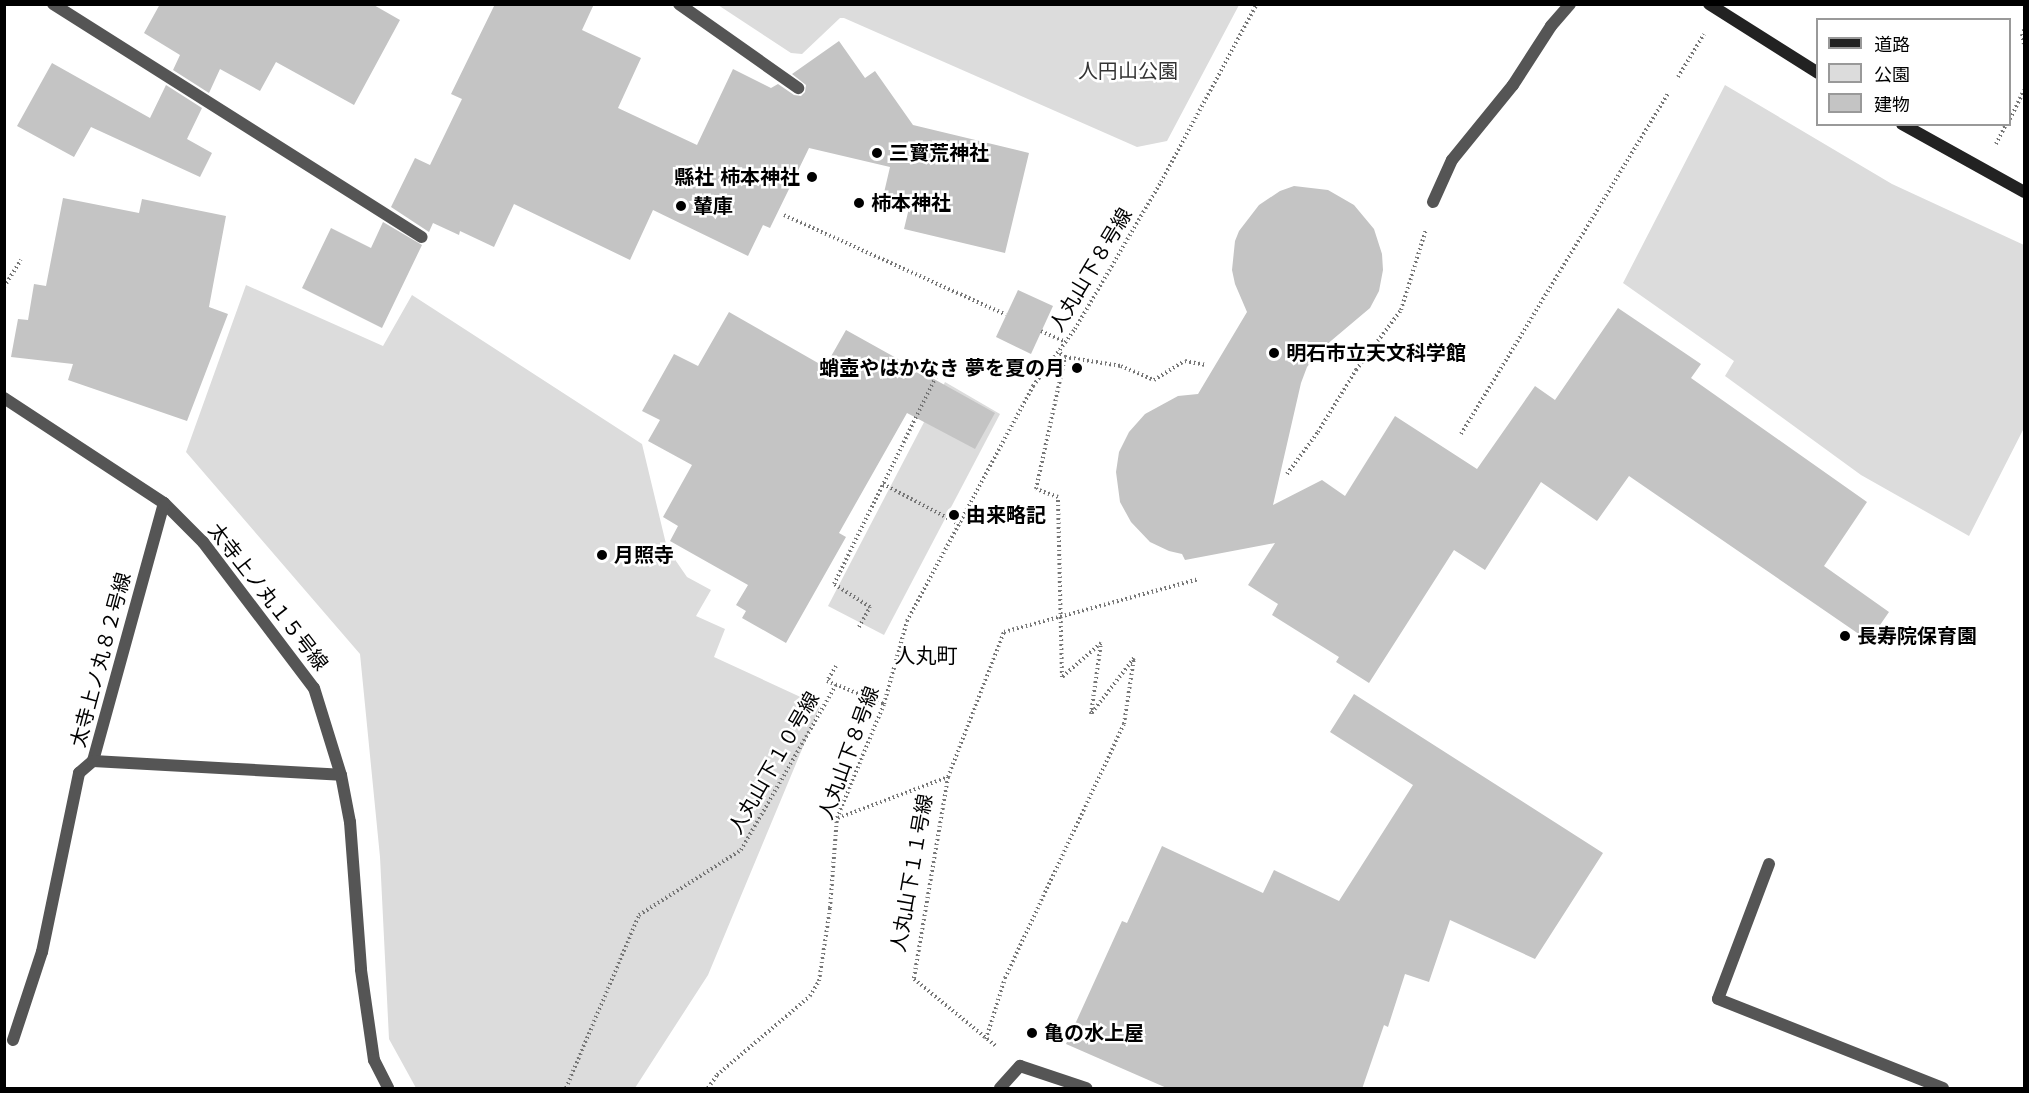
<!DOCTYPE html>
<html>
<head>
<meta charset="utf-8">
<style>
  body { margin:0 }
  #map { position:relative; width:2029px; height:1093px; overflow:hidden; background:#fff; font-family:"Work Sans","Noto Sans JP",sans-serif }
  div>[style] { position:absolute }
  .green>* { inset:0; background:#dcdcdc }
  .building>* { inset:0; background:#c4c4c4 }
  .path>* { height:4px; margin-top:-2px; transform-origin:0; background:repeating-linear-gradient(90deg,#777 0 1.5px,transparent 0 4.5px) }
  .lane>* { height:12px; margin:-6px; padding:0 6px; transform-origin:6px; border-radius:6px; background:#555 }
  .street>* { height:12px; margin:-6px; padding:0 6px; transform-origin:6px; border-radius:6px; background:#555 }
  .secondary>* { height:12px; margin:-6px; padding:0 6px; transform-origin:6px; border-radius:6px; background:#222 }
  .dots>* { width:16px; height:16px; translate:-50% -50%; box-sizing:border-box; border:3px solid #fff; border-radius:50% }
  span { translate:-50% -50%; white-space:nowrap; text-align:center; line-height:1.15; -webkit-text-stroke:5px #fff; paint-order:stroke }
  .park-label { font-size:20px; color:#333 }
  .poi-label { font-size:20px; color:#000; font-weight:700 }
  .left { translate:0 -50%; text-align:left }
  .right { translate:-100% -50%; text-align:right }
  .street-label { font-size:20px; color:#000 }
  .neighbourhood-label { font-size:21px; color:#000 }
  .frame { position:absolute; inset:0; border:6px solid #000; pointer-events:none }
  .legend { position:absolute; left:1816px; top:18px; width:195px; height:108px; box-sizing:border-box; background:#fff; border:2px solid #999; margin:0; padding:8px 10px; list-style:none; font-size:18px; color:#000 }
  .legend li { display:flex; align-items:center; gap:12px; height:30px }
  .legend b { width:30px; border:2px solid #999 }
</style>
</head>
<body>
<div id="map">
  <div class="green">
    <div style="clip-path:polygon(718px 5px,1239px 5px,1167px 141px,1137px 147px,844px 18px,840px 18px,802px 54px,791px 53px)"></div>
    <div style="clip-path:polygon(1725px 85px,1892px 184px,2024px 245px,2024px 428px,1969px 536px,1861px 475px,1725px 376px,1734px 361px,1623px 283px)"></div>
    <div style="clip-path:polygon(246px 285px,383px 346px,412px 295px,642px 444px,667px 548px,687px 577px,711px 590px,696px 616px,725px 629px,714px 657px,820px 706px,708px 975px,635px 1088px,416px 1088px,389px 1039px,380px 857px,360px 654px,186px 452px)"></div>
    <div style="clip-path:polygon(945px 382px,1000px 414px,884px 635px,828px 606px)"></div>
  </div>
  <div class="building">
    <div style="clip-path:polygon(160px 4px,372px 4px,400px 20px,354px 105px,276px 62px,260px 91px,220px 69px,209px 93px,173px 70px,180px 55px,144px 33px)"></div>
    <div style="clip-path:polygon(495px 4px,594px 4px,582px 30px,641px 58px,618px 108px,697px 145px,733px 69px,771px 88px,778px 84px,794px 95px,801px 96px,805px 92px,806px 85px,792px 74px,839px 41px,865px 78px,875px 71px,913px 125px,1029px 153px,1005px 253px,904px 229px,910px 204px,883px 197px,890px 167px,809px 148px,770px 228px,763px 225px,748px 256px,653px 210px,630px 260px,514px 204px,494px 247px,460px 231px,459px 235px,433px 223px,429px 232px,391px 207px,415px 158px,430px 165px,462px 99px,451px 94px)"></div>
    <div style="clip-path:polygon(52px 63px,150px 118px,166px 85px,202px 108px,187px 139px,212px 153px,200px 177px,91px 127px,74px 157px,17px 126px)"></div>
    <div style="clip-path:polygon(1294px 186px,1328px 190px,1354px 205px,1374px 229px,1382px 254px,1383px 270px,1379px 291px,1370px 308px,1319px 351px,1307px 367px,1301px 383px,1273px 505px,1322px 480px,1345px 496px,1395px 416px,1477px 469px,1535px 386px,1555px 400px,1618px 308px,1701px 364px,1691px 378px,1867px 502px,1824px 566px,1889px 612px,1869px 641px,1629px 476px,1597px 521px,1541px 482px,1485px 570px,1454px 550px,1369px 683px,1336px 662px,1339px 657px,1272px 615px,1278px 604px,1248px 585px,1275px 543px,1185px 560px,1182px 554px,1169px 551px,1150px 542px,1131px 522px,1120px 502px,1116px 472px,1119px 452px,1129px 432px,1145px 414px,1178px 396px,1198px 394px,1247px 312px,1235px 284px,1232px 270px,1235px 241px,1239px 231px,1259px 205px,1280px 191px)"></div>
    <div style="clip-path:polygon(63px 198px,139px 213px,142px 199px,226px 216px,209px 307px,228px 314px,187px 421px,68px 380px,73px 364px,11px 357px,18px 319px,28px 320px,34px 284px,46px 286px)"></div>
    <div style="clip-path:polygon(383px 222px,422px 245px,382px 328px,302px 288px,331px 228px,371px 248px)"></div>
    <div style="clip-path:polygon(1018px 290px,1053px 306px,1031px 354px,996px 337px)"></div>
    <div style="clip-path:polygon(729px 312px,825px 367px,846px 330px,995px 413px,975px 449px,907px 413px,839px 533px,846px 537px,786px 643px,742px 618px,746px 611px,736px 605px,748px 585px,670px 541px,678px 526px,663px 517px,692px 465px,648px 441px,660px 420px,642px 411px,674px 354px,698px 366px)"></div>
    <div style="clip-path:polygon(1354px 694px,1603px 853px,1535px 959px,1450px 920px,1429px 982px,1405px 974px,1388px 1027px,1384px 1025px,1362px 1089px,1169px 1089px,1066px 1044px,1122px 921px,1127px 923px,1162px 846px,1263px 893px,1274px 870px,1339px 901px,1413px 785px,1330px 732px)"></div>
  </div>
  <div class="path">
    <div style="left:2024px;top:30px;width:4px;rotate:117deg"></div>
    <div style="left:2022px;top:34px;width:10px;rotate:79deg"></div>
    <div style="left:1678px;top:77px;width:50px;rotate:-58.8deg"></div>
    <div style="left:2010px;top:119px;width:32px;rotate:-64deg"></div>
    <div style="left:1996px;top:144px;width:22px;rotate:-63deg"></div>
    <div style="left:784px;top:215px;width:243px;rotate:24.2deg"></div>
    <div style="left:4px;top:287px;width:32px;rotate:-58deg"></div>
    <div style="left:1041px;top:331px;width:27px;rotate:24deg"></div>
    <div style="left:1065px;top:357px;width:57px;rotate:9.1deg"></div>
    <div style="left:1121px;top:366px;width:36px;rotate:23deg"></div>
    <div style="left:1154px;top:380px;width:36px;rotate:-32deg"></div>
    <div style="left:1185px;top:361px;width:21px;rotate:11deg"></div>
    <div style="left:1461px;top:434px;width:400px;rotate:-58.7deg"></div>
    <div style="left:1287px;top:474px;width:52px;rotate:-53.6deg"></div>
    <div style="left:1318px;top:432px;width:73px;rotate:-58.5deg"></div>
    <div style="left:1356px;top:370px;width:75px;rotate:-53.1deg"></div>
    <div style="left:1401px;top:310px;width:85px;rotate:-72.8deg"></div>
    <div style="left:883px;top:484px;width:86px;rotate:27.8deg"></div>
    <div style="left:859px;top:627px;width:23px;rotate:-61deg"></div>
    <div style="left:870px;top:607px;width:43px;rotate:-147.4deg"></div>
    <div style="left:834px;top:584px;width:231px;rotate:-63.8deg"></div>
    <div style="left:836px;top:666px;width:17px;rotate:121deg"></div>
    <div style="left:827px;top:681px;width:61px;rotate:22deg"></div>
    <div style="left:948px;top:777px;width:155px;rotate:-68.9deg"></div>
    <div style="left:1004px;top:632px;width:202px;rotate:-15.2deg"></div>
    <div style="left:838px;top:818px;width:117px;rotate:-20.4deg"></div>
    <div style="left:948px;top:777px;width:205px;rotate:99.6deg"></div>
    <div style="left:914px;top:979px;width:107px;rotate:39.3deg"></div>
    <div style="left:986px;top:1039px;width:64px;rotate:-72.7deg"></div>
    <div style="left:1005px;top:978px;width:280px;rotate:-64.9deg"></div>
    <div style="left:1124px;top:724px;width:67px;rotate:-81.4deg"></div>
    <div style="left:1134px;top:658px;width:71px;rotate:127.5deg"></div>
    <div style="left:1091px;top:714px;width:72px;rotate:-82deg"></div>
    <div style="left:1101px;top:643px;width:52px;rotate:138.9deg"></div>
    <div style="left:1062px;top:677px;width:180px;rotate:-91.3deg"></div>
    <div style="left:1058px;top:497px;width:23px;rotate:-160deg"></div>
    <div style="left:1036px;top:489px;width:135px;rotate:-77.6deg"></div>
    <div style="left:1065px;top:357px;width:9px;rotate:-144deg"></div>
    <div style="left:566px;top:1088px;width:188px;rotate:-67.1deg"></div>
    <div style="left:639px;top:915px;width:121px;rotate:-32.5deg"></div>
    <div style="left:741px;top:850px;width:190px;rotate:-60.1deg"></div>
    <div style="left:708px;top:1088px;width:16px;rotate:-55deg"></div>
    <div style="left:717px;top:1075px;width:122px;rotate:-40.3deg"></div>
    <div style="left:810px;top:996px;width:17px;rotate:-59deg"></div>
    <div style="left:819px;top:981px;width:74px;rotate:-81.4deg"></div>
    <div style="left:830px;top:908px;width:90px;rotate:-85.6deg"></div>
    <div style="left:837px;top:818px;width:123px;rotate:-67.6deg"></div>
    <div style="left:884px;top:704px;width:86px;rotate:-74.5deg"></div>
    <div style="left:907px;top:621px;width:267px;rotate:-61.8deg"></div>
    <div style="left:1033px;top:386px;width:71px;rotate:-53.6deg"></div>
    <div style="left:1075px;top:329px;width:170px;rotate:-59.7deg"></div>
    <div style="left:1161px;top:182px;width:202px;rotate:-61.7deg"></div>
  </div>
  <div class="lane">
    <div style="left:679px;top:4px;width:146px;rotate:35.2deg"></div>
    <div style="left:1433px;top:202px;width:46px;rotate:-65.7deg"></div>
    <div style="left:1452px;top:160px;width:97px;rotate:-50.9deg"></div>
    <div style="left:1513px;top:85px;width:70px;rotate:-57.2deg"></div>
    <div style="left:1551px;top:26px;width:29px;rotate:-49deg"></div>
    <div style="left:13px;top:1040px;width:93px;rotate:-71.8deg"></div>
    <div style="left:42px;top:952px;width:183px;rotate:-78.3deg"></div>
    <div style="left:79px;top:773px;width:18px;rotate:-41deg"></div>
  </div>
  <div class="street">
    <div style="left:53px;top:4px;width:436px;rotate:32.3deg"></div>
    <div style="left:4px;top:398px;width:191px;rotate:33.3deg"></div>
    <div style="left:164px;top:503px;width:55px;rotate:45deg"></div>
    <div style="left:203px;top:542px;width:183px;rotate:52.8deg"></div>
    <div style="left:314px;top:688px;width:91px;rotate:72.8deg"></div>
    <div style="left:341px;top:775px;width:48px;rotate:79.2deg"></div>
    <div style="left:350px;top:822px;width:148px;rotate:85.7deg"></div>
    <div style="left:361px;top:970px;width:91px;rotate:81.8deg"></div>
    <div style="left:374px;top:1060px;width:31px;rotate:63deg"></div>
    <div style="left:164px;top:503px;width:268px;rotate:105.4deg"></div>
    <div style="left:93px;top:761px;width:248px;rotate:3.2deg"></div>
    <div style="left:1769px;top:864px;width:144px;rotate:110.7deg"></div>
    <div style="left:1718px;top:999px;width:242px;rotate:21.6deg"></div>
    <div style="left:1000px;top:1088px;width:30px;rotate:-48deg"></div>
    <div style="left:1020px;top:1066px;width:70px;rotate:18.4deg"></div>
  </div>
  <div class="secondary">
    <div style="left:1709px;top:4px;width:129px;rotate:32.3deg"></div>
    <div style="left:1902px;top:124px;width:140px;rotate:29.1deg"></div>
  </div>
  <div class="dots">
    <div style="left:877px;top:153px;background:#000"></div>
    <div style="left:812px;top:177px;background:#000"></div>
    <div style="left:859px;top:203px;background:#000"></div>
    <div style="left:681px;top:206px;background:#000"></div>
    <div style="left:1274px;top:353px;background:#000"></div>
    <div style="left:1077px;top:368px;background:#000"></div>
    <div style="left:954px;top:515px;background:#000"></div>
    <div style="left:602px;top:555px;background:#000"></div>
    <div style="left:1845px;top:636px;background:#000"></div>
    <div style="left:1032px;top:1033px;background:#000"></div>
  </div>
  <div class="park-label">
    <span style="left:1128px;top:71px">人円山公園</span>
  </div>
  <div class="poi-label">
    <span class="left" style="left:889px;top:153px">三寳荒神社</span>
    <span class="right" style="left:800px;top:177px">縣社 柿本神社</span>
    <span class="left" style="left:871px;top:203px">柿本神社</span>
    <span class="left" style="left:693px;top:206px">輦庫</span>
    <span class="left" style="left:1286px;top:353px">明石市立天文科学館</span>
    <span class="right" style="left:1065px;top:368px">蛸壺やはかなき 夢を夏の月</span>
    <span class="left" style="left:966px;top:515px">由来略記</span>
    <span class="left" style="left:614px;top:555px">月照寺</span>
    <span class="left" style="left:1857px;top:636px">長寿院保育園</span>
    <span class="left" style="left:1044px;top:1033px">亀の水上屋</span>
  </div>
  <div class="street-label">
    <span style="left:1091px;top:270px;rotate:-59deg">人丸山下８号線</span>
    <span style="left:268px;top:597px;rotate:52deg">太寺上ノ丸１５号線</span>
    <span style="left:101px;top:660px;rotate:-75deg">太寺上ノ丸８２号線</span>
    <span style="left:849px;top:753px;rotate:-70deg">人丸山下８号線</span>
    <span style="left:774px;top:763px;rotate:-60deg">人丸山下１０号線</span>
    <span style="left:912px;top:873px;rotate:-80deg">人丸山下１１号線</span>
  </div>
  <div class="neighbourhood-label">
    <span style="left:926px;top:656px">人丸町</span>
  </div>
  <div class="frame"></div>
  <ul class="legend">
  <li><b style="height:8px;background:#222"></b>道路</li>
  <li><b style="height:16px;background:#dcdcdc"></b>公園</li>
  <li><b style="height:16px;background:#c4c4c4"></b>建物</li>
  </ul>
</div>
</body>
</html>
